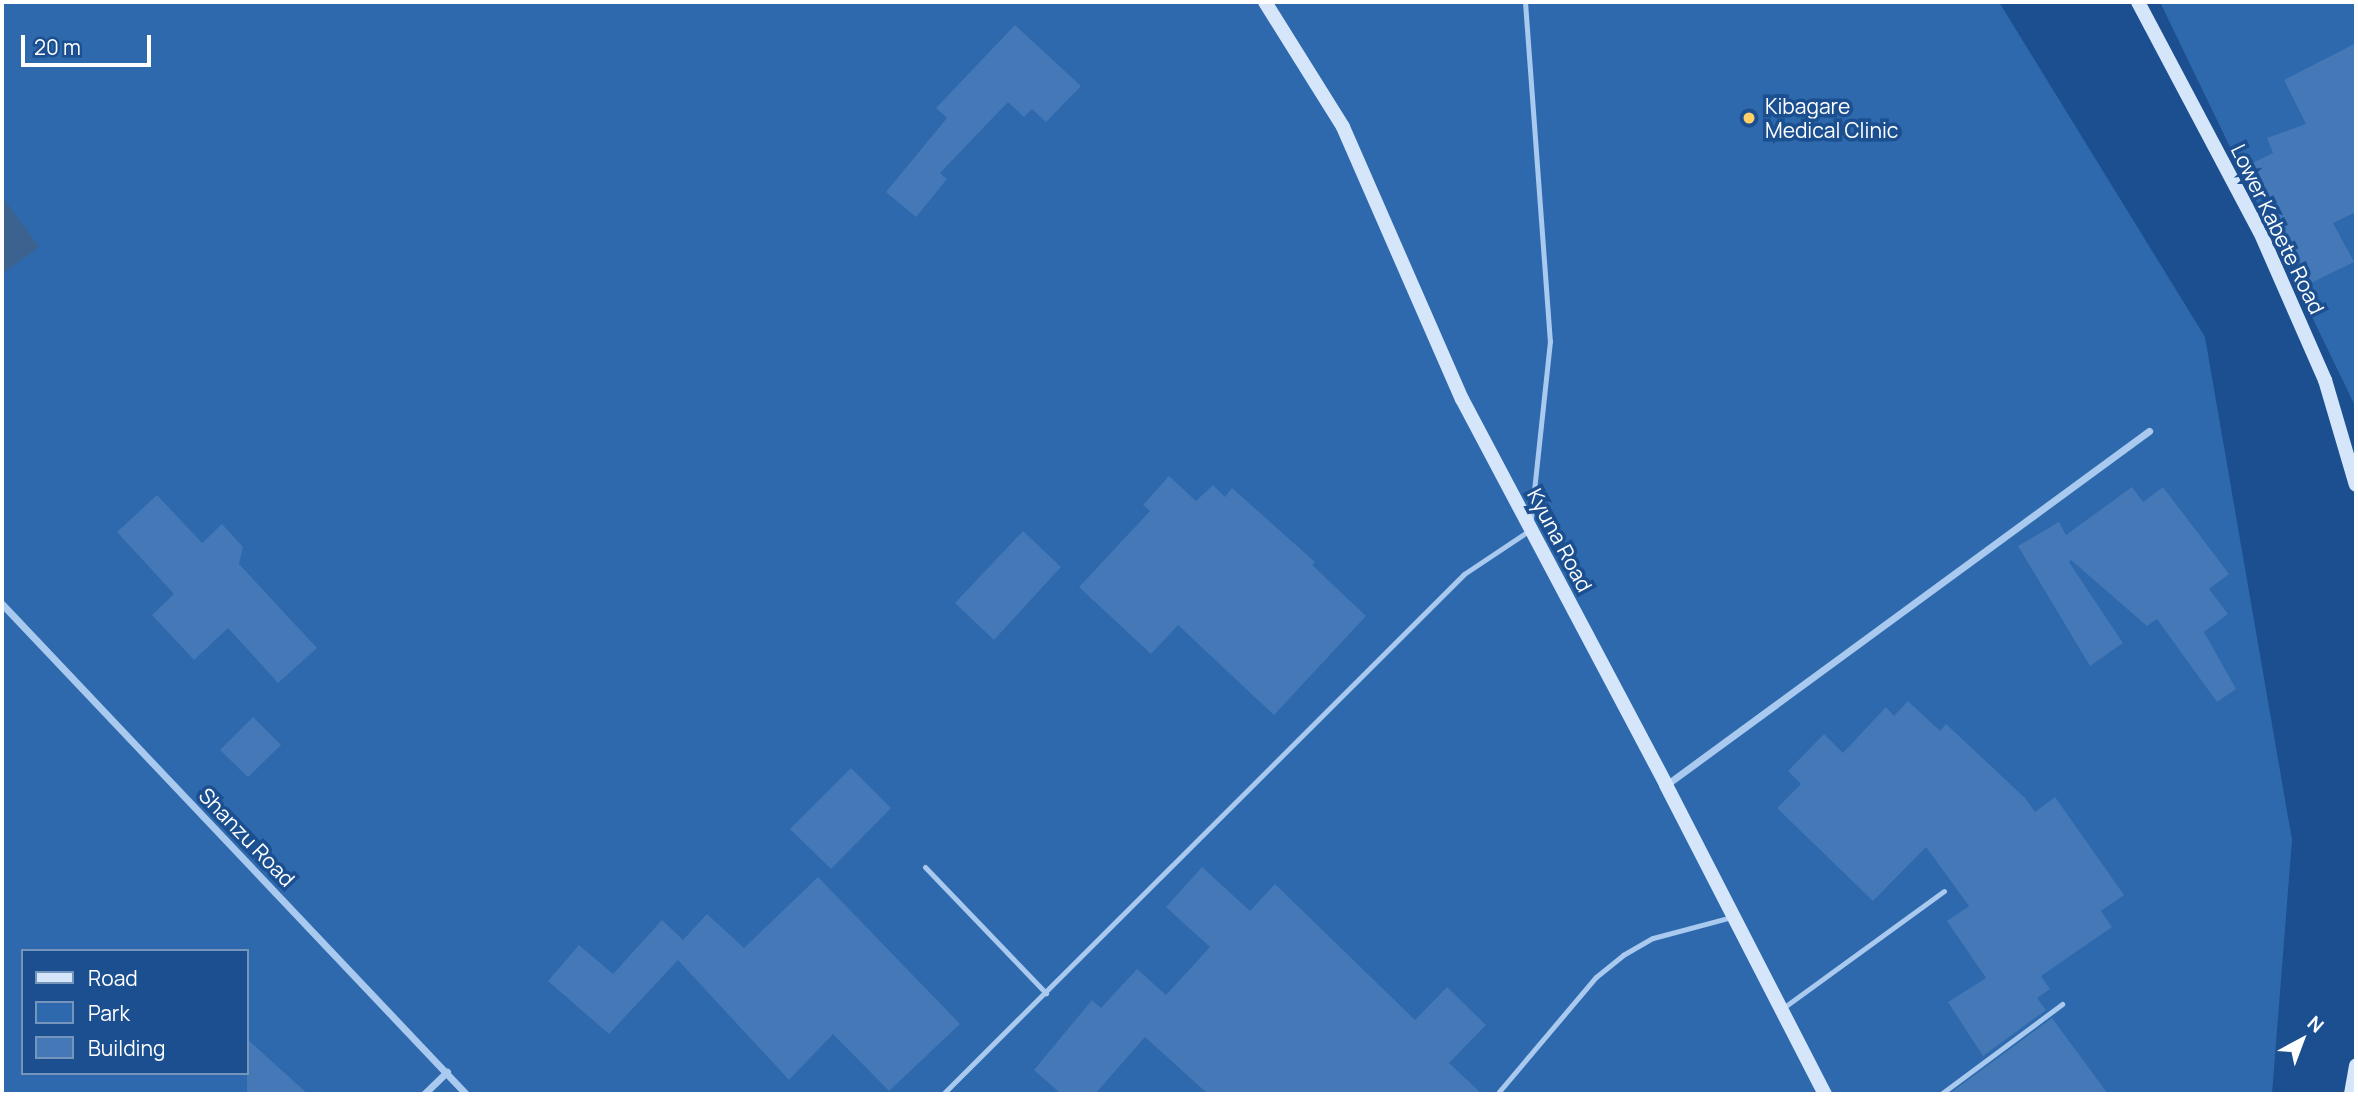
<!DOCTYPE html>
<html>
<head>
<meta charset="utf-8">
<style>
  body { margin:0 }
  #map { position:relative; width:2358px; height:1096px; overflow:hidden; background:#1b4f8f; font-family:Manrope,sans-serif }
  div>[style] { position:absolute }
  .green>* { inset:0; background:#2e69ad }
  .water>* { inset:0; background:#3c6290 }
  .building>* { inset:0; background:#4478b7 }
  .lane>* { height:5px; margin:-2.5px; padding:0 2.5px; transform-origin:2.5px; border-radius:2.5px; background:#a9c9ee }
  .street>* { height:7px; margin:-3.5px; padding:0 3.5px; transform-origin:3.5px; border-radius:3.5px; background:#a9c9ee }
  .secondary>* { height:14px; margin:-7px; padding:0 7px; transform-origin:7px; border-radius:7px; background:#d6e6fa }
  .dots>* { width:19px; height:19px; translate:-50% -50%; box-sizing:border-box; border:4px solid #1b4f8f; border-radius:50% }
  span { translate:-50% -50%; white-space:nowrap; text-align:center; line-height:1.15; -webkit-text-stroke:7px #1b4f8f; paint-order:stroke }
  .poi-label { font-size:21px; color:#fff }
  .left { translate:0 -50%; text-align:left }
  .street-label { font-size:21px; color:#fff }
  .frame { position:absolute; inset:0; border:4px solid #fff; pointer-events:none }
  .legend { position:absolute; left:21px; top:949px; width:228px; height:126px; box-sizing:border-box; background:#1b4f8f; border:2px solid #7695bc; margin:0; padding:9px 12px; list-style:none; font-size:21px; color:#fff }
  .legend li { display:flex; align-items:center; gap:14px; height:35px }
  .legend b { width:35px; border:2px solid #7695bc }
  .north { position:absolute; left:2267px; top:1005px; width:70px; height:70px; -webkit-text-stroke:5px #1b4f8f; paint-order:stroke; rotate:41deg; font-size:19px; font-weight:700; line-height:28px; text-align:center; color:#fff }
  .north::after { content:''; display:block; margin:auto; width:24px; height:32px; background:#fff; clip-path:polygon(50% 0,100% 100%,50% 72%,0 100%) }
  .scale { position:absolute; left:21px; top:35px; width:130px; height:32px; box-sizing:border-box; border:4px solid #fff; border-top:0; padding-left:9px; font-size:21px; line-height:24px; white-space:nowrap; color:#fff; -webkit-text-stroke:5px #1b4f8f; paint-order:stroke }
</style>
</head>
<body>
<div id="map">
  <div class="green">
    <div style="clip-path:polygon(evenodd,2px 2px,1999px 2px,2205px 337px,2292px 840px,2272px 1094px,2px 1094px,2px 2px,23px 951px,247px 951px,247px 1073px,23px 1073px,23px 951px)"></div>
    <div style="clip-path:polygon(2160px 2px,2356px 2px,2356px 408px)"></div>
  </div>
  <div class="water">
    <div style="clip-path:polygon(2px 196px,39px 247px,2px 274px)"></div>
  </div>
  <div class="building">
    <div style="clip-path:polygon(1015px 25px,1081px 86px,1046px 122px,1032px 109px,1024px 117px,1008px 102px,940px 173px,947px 179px,916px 217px,886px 192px,947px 118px,936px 108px)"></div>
    <div style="clip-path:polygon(2356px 43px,2356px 212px,2333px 223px,2354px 262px,2311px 283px,2250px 164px,2273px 153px,2267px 138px,2306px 124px,2284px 80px)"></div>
    <div style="clip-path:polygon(1169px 476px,1196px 501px,1213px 485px,1225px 497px,1232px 488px,1315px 562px,1312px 565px,1366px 616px,1274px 715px,1178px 625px,1151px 654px,1079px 587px,1150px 511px,1143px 505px)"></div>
    <div style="clip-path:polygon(2132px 487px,2143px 502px,2163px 487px,2229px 574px,2209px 589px,2228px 614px,2204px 632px,2236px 689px,2217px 702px,2157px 619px,2147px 626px,2071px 560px,2069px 562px,2123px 643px,2090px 666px,2018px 546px,2059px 522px,2066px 535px)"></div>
    <div style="clip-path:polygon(157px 495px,202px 543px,222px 524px,243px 547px,239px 564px,317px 648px,278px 683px,228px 628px,194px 660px,152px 615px,174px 594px,117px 532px)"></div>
    <div style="clip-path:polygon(1023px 531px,1061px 567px,994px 640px,955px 603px)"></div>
    <div style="clip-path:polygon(1908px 701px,1940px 731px,1946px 724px,2025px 798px,2035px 812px,2055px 797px,2124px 895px,2101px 911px,2112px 927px,2041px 976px,2050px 989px,2037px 998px,2046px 1010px,1983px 1056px,1948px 1002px,1986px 978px,1947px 921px,1969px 906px,1926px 847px,1873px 901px,1777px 808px,1801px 784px,1788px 771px,1824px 734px,1843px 753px,1886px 707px,1894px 716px)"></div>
    <div style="clip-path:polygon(253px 717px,281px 745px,248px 777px,220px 750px)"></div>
    <div style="clip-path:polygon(851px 768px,891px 808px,831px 869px,790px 829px)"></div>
    <div style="clip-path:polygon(1202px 867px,1250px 911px,1275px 884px,1415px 1020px,1447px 987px,1486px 1025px,1449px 1063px,1482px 1094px,1208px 1094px,1145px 1037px,1095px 1094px,1061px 1094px,1034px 1070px,1092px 1000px,1101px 1008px,1137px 969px,1166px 995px,1210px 947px,1166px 907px)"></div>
    <div style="clip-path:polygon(818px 877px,960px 1024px,889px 1091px,833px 1034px,789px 1080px,678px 960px,609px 1034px,548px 981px,579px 945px,613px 974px,662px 920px,683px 940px,707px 914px,744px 948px)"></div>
    <div style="clip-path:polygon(2052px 1018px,2108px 1094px,1949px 1094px)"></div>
    <div style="clip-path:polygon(247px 1039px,308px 1094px,247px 1094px)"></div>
  </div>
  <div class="lane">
    <div style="left:1525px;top:2px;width:340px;rotate:85.8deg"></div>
    <div style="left:1550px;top:341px;width:180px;rotate:96.1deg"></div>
    <div style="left:925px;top:867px;width:175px;rotate:46.2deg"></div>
    <div style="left:1783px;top:1008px;width:199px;rotate:-36deg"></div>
    <div style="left:943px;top:1094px;width:736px;rotate:-44.94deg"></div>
    <div style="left:1464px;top:574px;width:79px;rotate:-33.7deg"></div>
    <div style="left:1497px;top:1094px;width:153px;rotate:-49.8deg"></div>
    <div style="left:1596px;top:977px;width:35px;rotate:-39deg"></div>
    <div style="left:1623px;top:955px;width:34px;rotate:-30deg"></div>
    <div style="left:1653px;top:938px;width:82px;rotate:-14.9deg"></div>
    <div style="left:1941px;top:1094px;width:151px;rotate:-36.6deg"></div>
  </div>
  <div class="street">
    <div style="left:2px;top:604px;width:675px;rotate:46.56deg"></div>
    <div style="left:1666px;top:785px;width:599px;rotate:-36.24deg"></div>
    <div style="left:424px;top:1094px;width:32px;rotate:-44deg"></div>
  </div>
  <div class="secondary">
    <div style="left:1265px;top:2px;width:147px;rotate:58deg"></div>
    <div style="left:1343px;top:127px;width:297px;rotate:66.4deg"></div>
    <div style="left:1462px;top:399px;width:437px;rotate:62.1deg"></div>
    <div style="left:1666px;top:785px;width:348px;rotate:62.8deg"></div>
    <div style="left:2138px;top:2px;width:260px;rotate:62.1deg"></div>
    <div style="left:2260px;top:232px;width:162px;rotate:66.3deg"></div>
    <div style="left:2325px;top:380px;width:109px;rotate:73.6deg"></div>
    <div style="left:2351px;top:1094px;width:29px;rotate:-80deg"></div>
  </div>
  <div class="dots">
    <div style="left:1749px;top:118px;background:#ffd166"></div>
  </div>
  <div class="poi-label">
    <span class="left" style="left:1765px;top:118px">Kibagare<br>Medical Clinic</span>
  </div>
  <div class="street-label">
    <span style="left:2278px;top:229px;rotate:64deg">Lower Kabete Road</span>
    <span style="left:1560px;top:540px;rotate:62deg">Kyuna Road</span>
    <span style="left:247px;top:837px;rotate:46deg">Shanzu Road</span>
  </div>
  <div class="frame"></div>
  <ul class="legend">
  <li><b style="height:9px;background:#d6e6fa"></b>Road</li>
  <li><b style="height:19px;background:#2e69ad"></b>Park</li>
  <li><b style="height:19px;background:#4478b7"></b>Building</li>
  </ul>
  <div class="north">N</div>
  <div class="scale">20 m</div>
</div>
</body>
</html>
